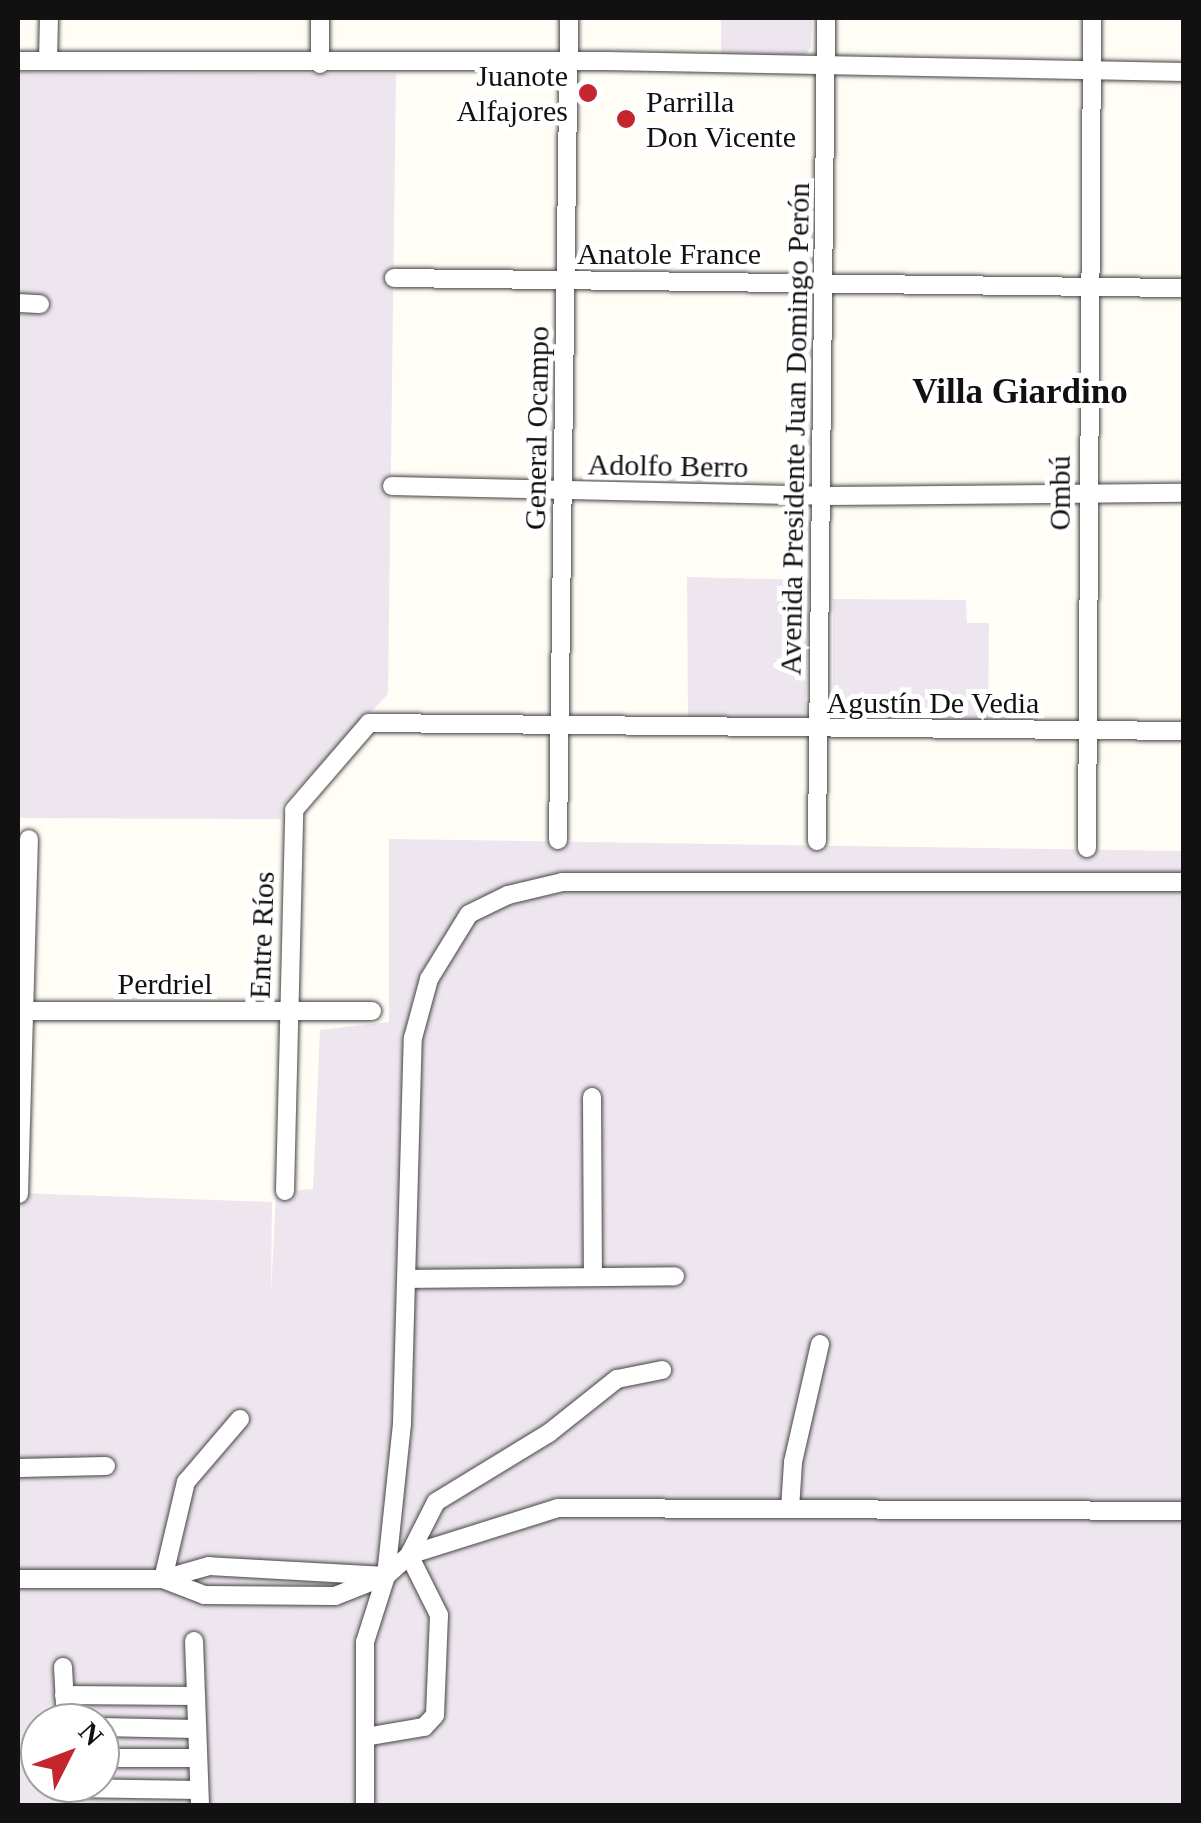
<!DOCTYPE html>
<html>
<head>
<meta charset="utf-8">
<style>
  body { margin:0 }
  #map { position:relative; width:1201px; height:1823px; overflow:hidden; background:#fffdf5; font-family:Georgia,serif }
  div>[style] { position:absolute }
  .industrial>* { inset:0; background:#eee6ef }
  .roads { filter:drop-shadow(0 0 2px #444) drop-shadow(0 0 2px #444) }
  .minor>* { height:18px; margin:-9px; padding:0 9px; transform-origin:9px; border-radius:9px; background:#fff }
  .dots>* { width:28px; height:28px; translate:-50% -50%; box-sizing:border-box; border:5px solid #fff; border-radius:50% }
  span { translate:-50% -50%; white-space:nowrap; text-align:center; line-height:1.15; -webkit-text-stroke:10px #fff; paint-order:stroke }
  .poi-label { font-size:30px; color:#111 }
  .right { translate:-100% -50%; text-align:right }
  .left { translate:0 -50%; text-align:left }
  .street-label { font-size:30px; color:#111 }
  .quarter-label { font-size:35px; color:#111; font-weight:700 }
  .frame { position:absolute; inset:0; border:20px solid #111; pointer-events:none }
  .north { position:absolute; left:20px; top:1703px; width:100px; height:100px; box-sizing:border-box; background:#fff; border:2px solid #a0a0a0; border-radius:50%; rotate:48deg; font-size:28px; font-weight:700; line-height:40px; text-align:center; color:#111 }
  .north::after { content:''; display:block; margin:auto; width:35px; height:45px; background:#c4262e; clip-path:polygon(50% 0,100% 100%,50% 72%,0 100%) }
</style>
</head>
<body>
<div id="map">
  <div class="industrial">
    <div style="clip-path:polygon(721px 18px,812px 18px,811px 47px,804px 57px,721px 60px)"></div>
    <div style="clip-path:polygon(18px 72px,396px 74px,388px 694px,281px 806px,281px 819px,18px 818px)"></div>
    <div style="clip-path:polygon(687px 577px,810px 580px,805px 716px,798px 722px,688px 719px)"></div>
    <div style="clip-path:polygon(833px 599px,966px 600px,967px 623px,989px 623px,988px 722px,841px 716px,833px 698px)"></div>
    <div style="clip-path:polygon(evenodd,389px 839px,1183px 851px,1183px 1805px,18px 1805px,18px 1033px,20px 1193px,272px 1202px,271px 1294px,276px 1193px,313px 1189px,320px 1030px,389px 1022px,389px 839px,40px 1723px,100px 1723px,100px 1783px,40px 1783px,40px 1723px)"></div>
  </div>
  <div class="roads">
    <div class="minor">
      <div style="left:18px;top:61px;width:589px"></div>
      <div style="left:607px;top:61px;width:577px;rotate:1.09deg"></div>
      <div style="left:48px;top:61px;width:43px;rotate:-88.7deg"></div>
      <div style="left:320px;top:64px;width:46px;rotate:-90deg"></div>
      <div style="left:394px;top:278px;width:790px;rotate:0.73deg"></div>
      <div style="left:18px;top:303px;width:22px;rotate:3deg"></div>
      <div style="left:392px;top:486px;width:431px;rotate:1.3deg"></div>
      <div style="left:823px;top:496px;width:361px;rotate:-0.5deg"></div>
      <div style="left:558px;top:840px;width:822px;rotate:-89.23deg"></div>
      <div style="left:817px;top:841px;width:823px;rotate:-89.37deg"></div>
      <div style="left:1087px;top:848px;width:830px;rotate:-89.65deg"></div>
      <div style="left:18px;top:1011px;width:354px"></div>
      <div style="left:592px;top:1097px;width:180px;rotate:89.7deg"></div>
      <div style="left:285px;top:1191px;width:381px;rotate:-88.6deg"></div>
      <div style="left:294px;top:810px;width:115px;rotate:-49.2deg"></div>
      <div style="left:369px;top:723px;width:815px;rotate:0.56deg"></div>
      <div style="left:19px;top:1194px;width:355px;rotate:-88.4deg"></div>
      <div style="left:410px;top:1279px;width:265px;rotate:-0.6deg"></div>
      <div style="left:18px;top:1468px;width:88px;rotate:-1.3deg"></div>
      <div style="left:790px;top:1509px;width:47px;rotate:-86.3deg"></div>
      <div style="left:793px;top:1462px;width:121px;rotate:-77.1deg"></div>
      <div style="left:386px;top:1576px;width:177px;rotate:-176.8deg"></div>
      <div style="left:209px;top:1566px;width:48px;rotate:164.2deg"></div>
      <div style="left:163px;top:1579px;width:44px;rotate:21.3deg"></div>
      <div style="left:204px;top:1595px;width:131px;rotate:0.4deg"></div>
      <div style="left:335px;top:1596px;width:55px;rotate:-21.4deg"></div>
      <div style="left:386px;top:1576px;width:31px;rotate:-42deg"></div>
      <div style="left:409px;top:1555px;width:156px;rotate:-17.5deg"></div>
      <div style="left:558px;top:1508px;width:626px;rotate:0.27deg"></div>
      <div style="left:18px;top:1579px;width:145px"></div>
      <div style="left:163px;top:1579px;width:100px;rotate:-76.7deg"></div>
      <div style="left:186px;top:1482px;width:83px;rotate:-49.4deg"></div>
      <div style="left:194px;top:1641px;width:165px;rotate:87.9deg"></div>
      <div style="left:63px;top:1667px;width:56px;rotate:86.9deg"></div>
      <div style="left:64px;top:1695px;width:131px;rotate:0.4deg"></div>
      <div style="left:100px;top:1727px;width:96px;rotate:1.2deg"></div>
      <div style="left:365px;top:1737px;width:60px;rotate:-9.6deg"></div>
      <div style="left:424px;top:1727px;width:16px;rotate:-47deg"></div>
      <div style="left:435px;top:1715px;width:100px;rotate:-87.7deg"></div>
      <div style="left:439px;top:1615px;width:67px;rotate:-116.6deg"></div>
      <div style="left:409px;top:1555px;width:59px;rotate:-63deg"></div>
      <div style="left:436px;top:1502px;width:132px;rotate:-31.4deg"></div>
      <div style="left:549px;top:1433px;width:87px;rotate:-38.5deg"></div>
      <div style="left:617px;top:1379px;width:46px;rotate:-11.3deg"></div>
      <div style="left:100px;top:1758px;width:98px"></div>
      <div style="left:69px;top:1788px;width:130px;rotate:0.9deg"></div>
      <div style="left:365px;top:1806px;width:164px;rotate:-90deg"></div>
      <div style="left:365px;top:1642px;width:69px;rotate:-72.3deg"></div>
      <div style="left:386px;top:1576px;width:154px;rotate:-84deg"></div>
      <div style="left:402px;top:1423px;width:385px;rotate:-88.4deg"></div>
      <div style="left:413px;top:1038px;width:61px;rotate:-74.8deg"></div>
      <div style="left:429px;top:979px;width:76px;rotate:-58.4deg"></div>
      <div style="left:469px;top:914px;width:43px;rotate:-26deg"></div>
      <div style="left:508px;top:895px;width:56px;rotate:-13.5deg"></div>
      <div style="left:562px;top:882px;width:622px"></div>
    </div>
  </div>
  <div class="dots">
    <div style="left:588px;top:93px;background:#c4262e"></div>
    <div style="left:626px;top:119px;background:#c4262e"></div>
  </div>
  <div class="poi-label">
    <span class="right" style="left:568px;top:93px">Juanote<br>Alfajores</span>
    <span class="left" style="left:646px;top:119px">Parrilla<br>Don Vicente</span>
  </div>
  <div class="street-label">
    <span style="left:669px;top:254px">Anatole France</span>
    <span style="left:537px;top:428px;rotate:-89deg">General Ocampo</span>
    <span style="left:795px;top:429px;rotate:-89deg">Avenida Presidente Juan Domingo Perón</span>
    <span style="left:668px;top:466px;rotate:1deg">Adolfo Berro</span>
    <span style="left:1060px;top:493px;rotate:-90deg">Ombú</span>
    <span style="left:933px;top:703px">Agustín De Vedia</span>
    <span style="left:262px;top:935px;rotate:-88deg">Entre Ríos</span>
    <span style="left:165px;top:984px">Perdriel</span>
  </div>
  <div class="quarter-label">
    <span style="left:1020px;top:392px">Villa Giardino</span>
  </div>
  <div class="frame"></div>
  <div class="north">N</div>
</div>
</body>
</html>
